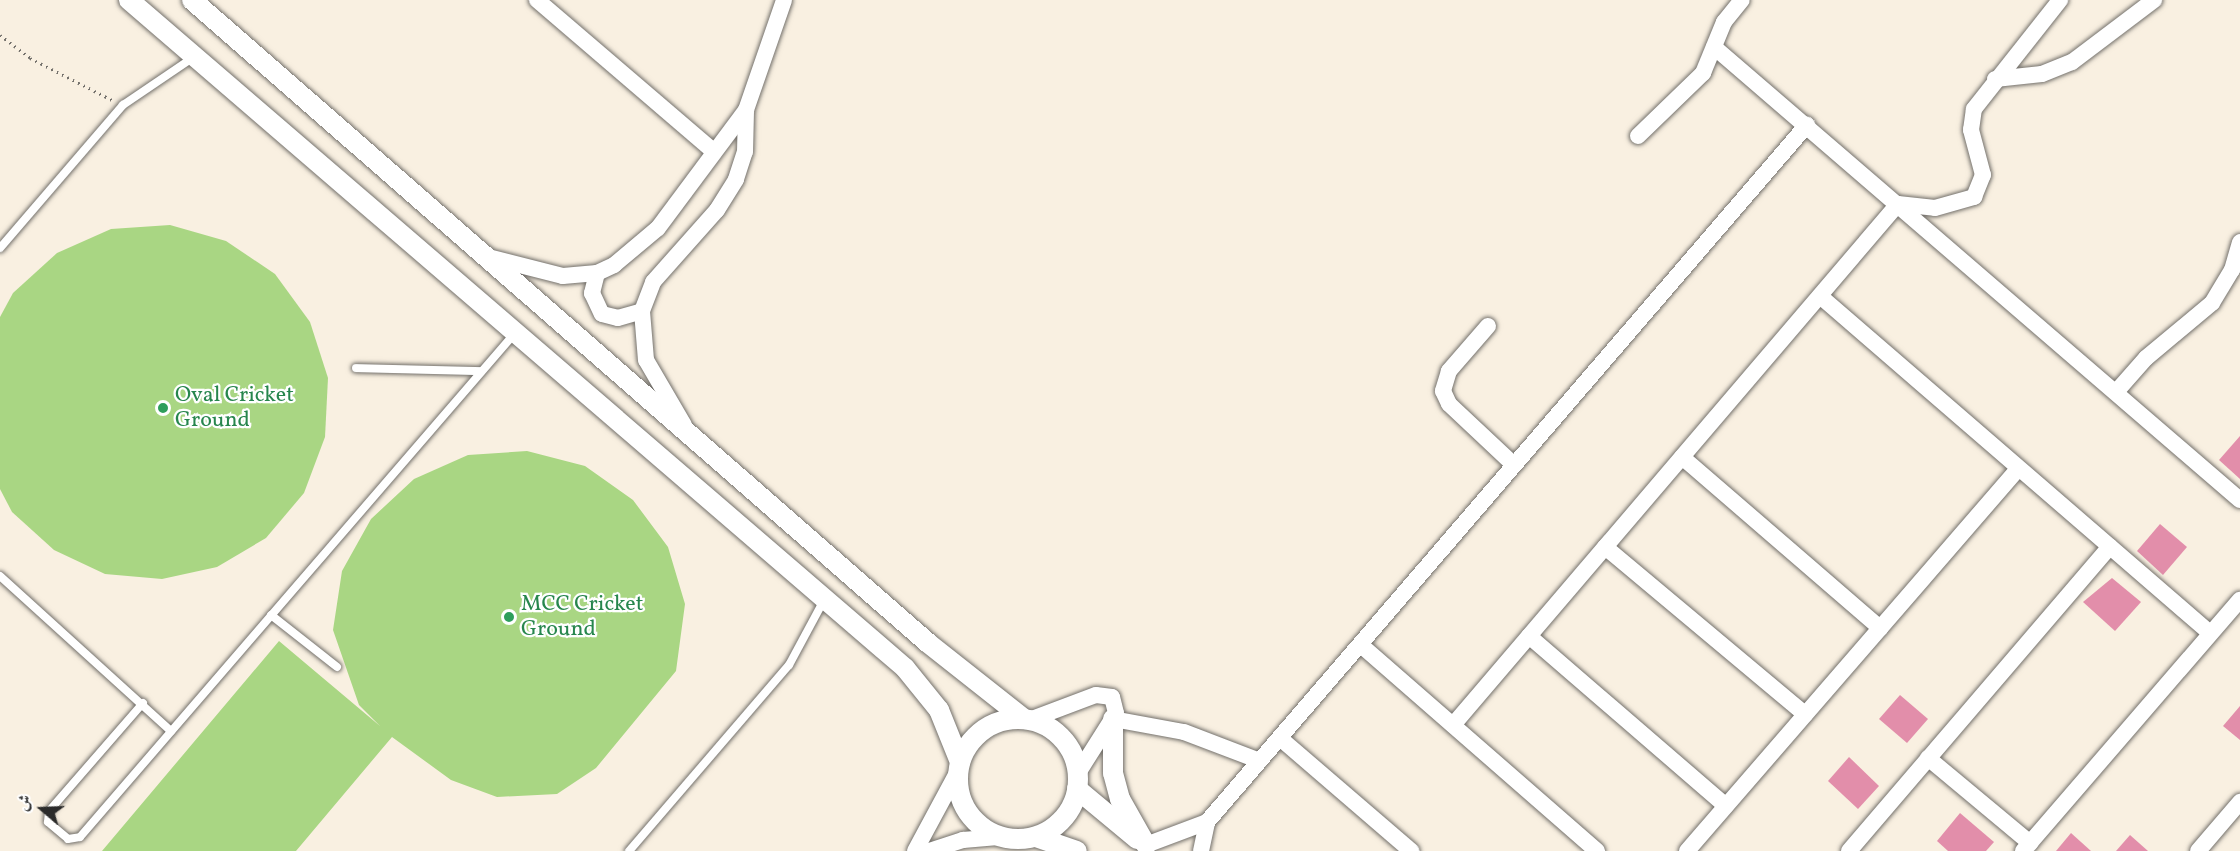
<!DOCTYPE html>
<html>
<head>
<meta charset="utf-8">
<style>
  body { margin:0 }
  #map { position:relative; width:2240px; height:851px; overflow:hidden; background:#f9f0e1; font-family:Vollkorn,Amiri,serif }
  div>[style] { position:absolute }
  .green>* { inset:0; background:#a9d683 }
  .building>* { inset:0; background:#e28eaa }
  .path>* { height:3px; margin-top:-1.5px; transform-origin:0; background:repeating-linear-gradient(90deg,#73706b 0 1.5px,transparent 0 6px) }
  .roads { filter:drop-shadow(0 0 2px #73706b) drop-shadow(0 0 2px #73706b) }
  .service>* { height:8px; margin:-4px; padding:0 4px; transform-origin:4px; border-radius:4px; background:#fff }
  .minor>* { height:16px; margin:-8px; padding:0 8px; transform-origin:8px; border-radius:8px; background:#fff }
  .tertiary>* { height:20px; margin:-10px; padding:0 10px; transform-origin:10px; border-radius:10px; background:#fff }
  .tertiary>.ring { margin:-10px; padding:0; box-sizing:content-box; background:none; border:20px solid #fff; border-radius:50% }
  .dots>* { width:16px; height:16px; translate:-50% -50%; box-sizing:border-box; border:3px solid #fff; border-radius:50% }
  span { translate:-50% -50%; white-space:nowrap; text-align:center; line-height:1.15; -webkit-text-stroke:4.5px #fff; paint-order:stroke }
  .leisure-label { font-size:22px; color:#27864d }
  .left { translate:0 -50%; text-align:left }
  .north { position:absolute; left:12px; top:779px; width:60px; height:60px; -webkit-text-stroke:4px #fff; paint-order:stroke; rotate:289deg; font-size:16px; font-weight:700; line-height:24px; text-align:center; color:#2b2b2b }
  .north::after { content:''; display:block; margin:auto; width:21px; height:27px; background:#2b2b2b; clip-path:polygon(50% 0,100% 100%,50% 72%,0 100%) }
</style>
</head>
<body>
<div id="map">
  <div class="green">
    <div style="clip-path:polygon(170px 225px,226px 241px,275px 274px,310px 322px,328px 378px,325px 437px,304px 493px,266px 538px,217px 567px,162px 579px,105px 574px,54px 550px,12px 512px,0 489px,0 317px,13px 293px,57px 253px,111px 229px)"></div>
    <div style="clip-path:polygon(527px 451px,585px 466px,633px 500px,668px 547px,685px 604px,676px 671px,596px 768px,557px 794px,497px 797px,451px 780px,392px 737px,296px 851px,102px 851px,279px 641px,380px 726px,359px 705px,333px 630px,342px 571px,371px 519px,414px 479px,468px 455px)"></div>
  </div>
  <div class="building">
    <div style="clip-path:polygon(2240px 436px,2240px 479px,2219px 460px)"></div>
    <div style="clip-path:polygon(2160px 524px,2187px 547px,2163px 575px,2137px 551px)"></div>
    <div style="clip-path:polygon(2112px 578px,2141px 602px,2115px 631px,2083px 602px)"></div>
    <div style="clip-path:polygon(1900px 695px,1928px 719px,1907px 743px,1879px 719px)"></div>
    <div style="clip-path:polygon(2240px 706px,2240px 740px,2223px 726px)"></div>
    <div style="clip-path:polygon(1849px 757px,1879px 786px,1858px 809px,1828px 781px)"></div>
    <div style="clip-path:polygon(1960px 813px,1994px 842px,1986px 851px,1948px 851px,1937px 841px)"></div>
    <div style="clip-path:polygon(2071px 833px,2091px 851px,2056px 851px)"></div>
    <div style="clip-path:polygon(2130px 835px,2148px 851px,2116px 851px)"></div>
  </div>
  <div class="path">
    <div style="left:0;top:35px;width:38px;rotate:37deg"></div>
    <div style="left:30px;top:58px;width:92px;rotate:27.1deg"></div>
  </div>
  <div class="roads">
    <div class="service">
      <div style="left:0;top:248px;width:189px;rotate:-49.3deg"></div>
      <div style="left:123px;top:105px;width:86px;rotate:-34.1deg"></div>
      <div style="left:356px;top:368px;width:125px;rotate:1.4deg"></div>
      <div style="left:0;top:576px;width:231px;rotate:42.2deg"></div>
      <div style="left:271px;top:615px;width:84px;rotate:38.2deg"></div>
      <div style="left:143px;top:703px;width:143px;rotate:131deg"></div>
      <div style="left:49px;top:811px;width:11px;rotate:95deg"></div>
      <div style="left:48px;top:822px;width:26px;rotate:40deg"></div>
      <div style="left:68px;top:839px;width:12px;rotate:-9deg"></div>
      <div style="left:80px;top:837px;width:664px;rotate:-49.21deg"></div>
      <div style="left:629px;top:851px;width:245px;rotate:-49.3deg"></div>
      <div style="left:789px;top:665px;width:74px;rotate:-61.7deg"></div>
    </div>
    <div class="minor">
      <div style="left:537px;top:0;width:232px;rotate:40.6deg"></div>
      <div style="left:1714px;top:47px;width:694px;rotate:40.74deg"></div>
      <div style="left:1995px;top:79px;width:47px;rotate:-6.1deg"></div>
      <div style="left:2042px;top:74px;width:32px;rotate:-22deg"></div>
      <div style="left:2072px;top:62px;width:103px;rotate:-37.1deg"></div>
      <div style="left:1638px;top:136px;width:91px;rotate:-44.1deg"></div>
      <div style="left:1703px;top:73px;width:55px;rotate:-67.6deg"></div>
      <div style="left:1724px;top:22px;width:28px;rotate:-51deg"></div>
      <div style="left:492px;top:258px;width:73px;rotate:14.2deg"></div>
      <div style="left:563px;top:276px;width:34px;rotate:-5deg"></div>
      <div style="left:597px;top:273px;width:19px;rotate:-25deg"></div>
      <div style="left:614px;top:265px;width:57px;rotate:-40.1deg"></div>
      <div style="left:658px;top:228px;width:147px;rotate:-53.3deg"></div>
      <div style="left:597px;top:273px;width:21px;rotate:104deg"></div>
      <div style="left:592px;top:293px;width:23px;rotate:65deg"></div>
      <div style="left:602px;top:314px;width:16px;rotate:14deg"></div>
      <div style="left:618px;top:318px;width:25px;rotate:-16deg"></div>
      <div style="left:1820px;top:296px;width:515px;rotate:40.83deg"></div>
      <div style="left:1488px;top:326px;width:60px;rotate:130.9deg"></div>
      <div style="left:1449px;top:371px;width:21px;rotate:107deg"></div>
      <div style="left:1443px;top:391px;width:14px;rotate:65deg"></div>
      <div style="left:1449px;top:404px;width:89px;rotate:43.2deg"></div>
      <div style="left:2116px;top:392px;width:45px;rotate:-48.6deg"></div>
      <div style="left:2146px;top:358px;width:86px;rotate:-39.8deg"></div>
      <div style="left:2212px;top:303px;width:39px;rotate:-59deg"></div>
      <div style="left:2232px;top:270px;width:29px;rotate:-74deg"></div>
      <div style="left:684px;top:425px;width:75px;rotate:-120.3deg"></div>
      <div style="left:646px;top:360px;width:49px;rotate:-94.7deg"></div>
      <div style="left:642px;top:311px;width:31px;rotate:-69deg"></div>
      <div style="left:653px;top:282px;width:96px;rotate:-48.4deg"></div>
      <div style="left:717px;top:210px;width:36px;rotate:-58deg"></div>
      <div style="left:736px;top:179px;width:28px;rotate:-72deg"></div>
      <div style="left:745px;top:152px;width:42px;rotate:-88.6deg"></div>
      <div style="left:746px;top:110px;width:116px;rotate:-70.9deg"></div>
      <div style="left:1682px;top:457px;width:262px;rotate:40.8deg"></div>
      <div style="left:1605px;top:547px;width:261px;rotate:39.9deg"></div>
      <div style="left:1529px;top:636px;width:260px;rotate:40.8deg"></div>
      <div style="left:1362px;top:646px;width:312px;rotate:41.1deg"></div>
      <div style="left:1032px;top:719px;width:68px;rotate:-20.6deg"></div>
      <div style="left:1096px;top:695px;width:16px;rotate:7deg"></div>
      <div style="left:1112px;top:697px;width:16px;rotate:76deg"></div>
      <div style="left:1116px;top:713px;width:71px;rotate:122.3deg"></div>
      <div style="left:1113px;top:719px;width:72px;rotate:10.4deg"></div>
      <div style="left:1184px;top:732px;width:81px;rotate:20.9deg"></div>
      <div style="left:1453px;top:725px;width:685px;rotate:-49.5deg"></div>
      <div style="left:1898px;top:204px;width:37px;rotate:6deg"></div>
      <div style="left:1935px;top:208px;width:41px;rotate:-15.8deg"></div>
      <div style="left:1974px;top:197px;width:24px;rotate:-68deg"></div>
      <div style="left:1983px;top:175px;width:47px;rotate:-104.9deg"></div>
      <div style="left:1971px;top:130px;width:21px;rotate:-82deg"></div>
      <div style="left:1974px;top:109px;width:139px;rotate:-51.7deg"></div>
      <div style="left:1281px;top:739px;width:172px;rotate:40.7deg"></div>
      <div style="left:1928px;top:758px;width:133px;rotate:39.8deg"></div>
      <div style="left:1146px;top:845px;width:65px;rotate:-20.7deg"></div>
      <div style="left:1207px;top:822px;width:920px;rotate:-49.28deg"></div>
      <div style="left:915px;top:851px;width:91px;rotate:-61.7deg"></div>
      <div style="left:929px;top:851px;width:36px;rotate:-18deg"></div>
      <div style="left:963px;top:840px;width:38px;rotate:-5deg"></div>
      <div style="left:1201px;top:851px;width:30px;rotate:-78deg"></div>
      <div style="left:1687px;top:851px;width:505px;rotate:-49.09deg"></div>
      <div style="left:1849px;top:851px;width:401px;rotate:-49.4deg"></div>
      <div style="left:2023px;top:851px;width:332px;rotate:-49.2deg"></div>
      <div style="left:2198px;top:851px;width:65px;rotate:-49.4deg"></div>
    </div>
    <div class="tertiary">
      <div style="left:129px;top:0;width:1024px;rotate:40.72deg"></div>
      <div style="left:905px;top:668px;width:54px;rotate:51deg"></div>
      <div style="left:939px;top:710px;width:56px;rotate:68deg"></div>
      <div style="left:192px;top:0;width:977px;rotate:41.14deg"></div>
      <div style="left:928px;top:643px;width:121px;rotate:38.3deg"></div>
      <div class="ring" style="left:958px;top:719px;width:100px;height:100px"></div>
      <div style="left:1113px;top:719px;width:54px;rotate:90deg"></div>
      <div style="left:1113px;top:773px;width:27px;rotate:75deg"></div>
      <div style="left:1120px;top:799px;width:53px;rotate:60.5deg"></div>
      <div style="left:1077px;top:789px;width:78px;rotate:39.8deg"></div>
      <div style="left:1036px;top:837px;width:43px;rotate:18.9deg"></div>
    </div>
  </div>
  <div class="dots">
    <div style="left:163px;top:408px;background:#2e9e5b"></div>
    <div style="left:509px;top:617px;background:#2e9e5b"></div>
  </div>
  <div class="leisure-label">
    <span class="left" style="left:175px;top:408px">Oval Cricket<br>Ground</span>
    <span class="left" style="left:521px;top:617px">MCC Cricket<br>Ground</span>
  </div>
  <div class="north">ش</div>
</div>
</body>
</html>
